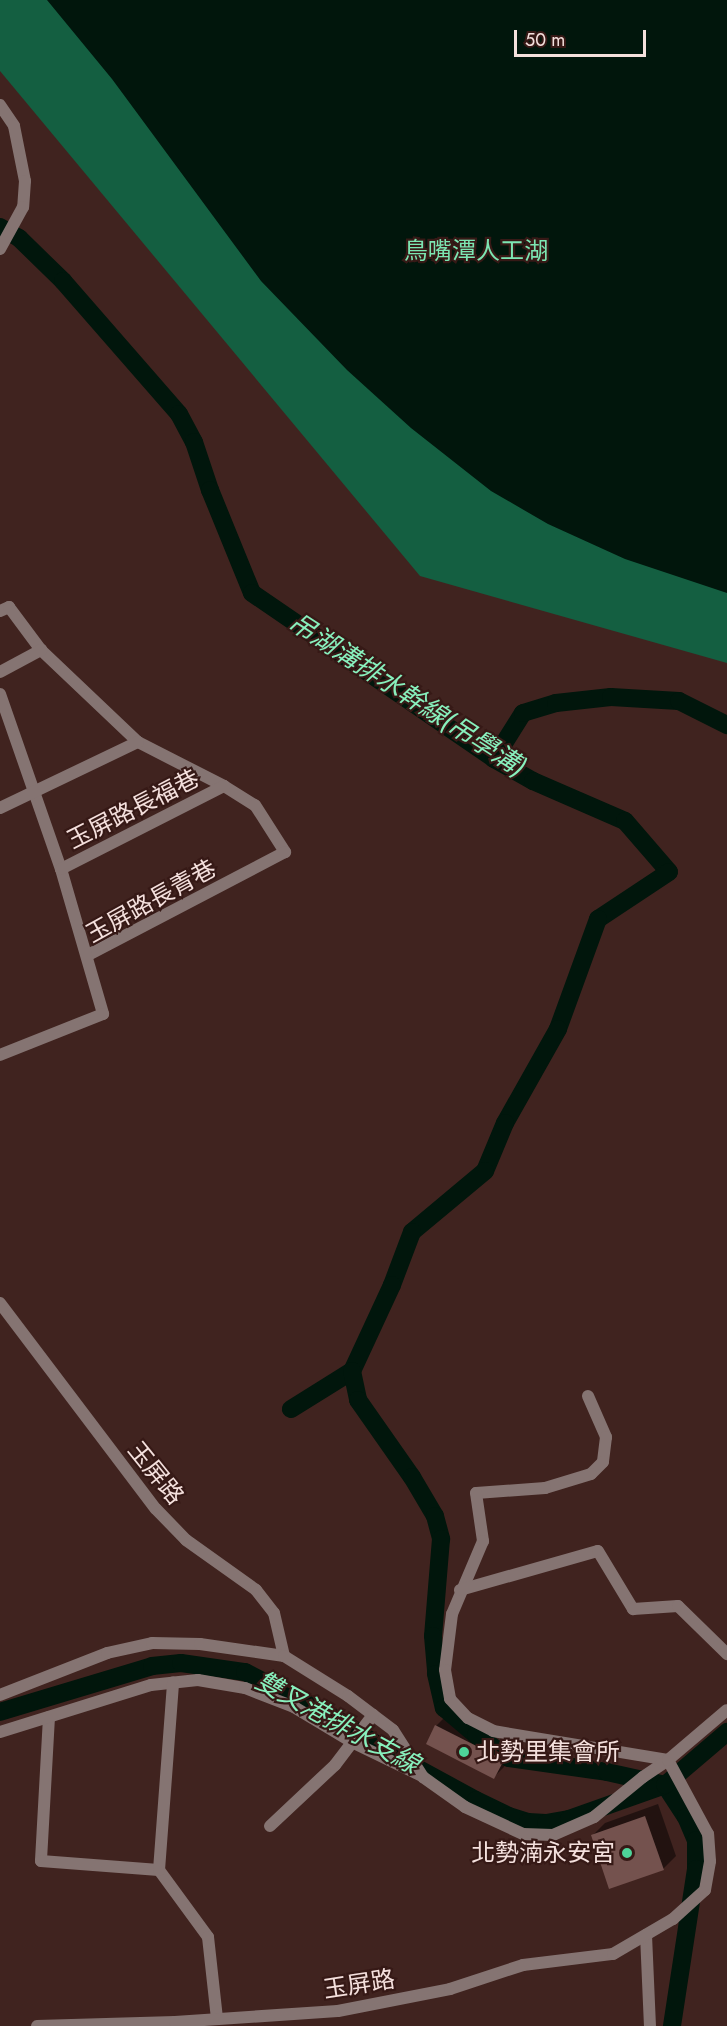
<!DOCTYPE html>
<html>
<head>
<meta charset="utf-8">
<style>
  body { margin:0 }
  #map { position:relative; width:727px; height:2026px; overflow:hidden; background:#40231f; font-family:Jost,"Noto Sans TC",sans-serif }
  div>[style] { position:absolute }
  .green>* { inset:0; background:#145f41 }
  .water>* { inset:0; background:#01160c }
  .shadow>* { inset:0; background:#0007 }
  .canal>* { height:18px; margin:-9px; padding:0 9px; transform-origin:9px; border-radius:9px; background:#01160c }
  .building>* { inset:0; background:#74524e }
  .minor>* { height:12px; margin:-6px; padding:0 6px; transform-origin:6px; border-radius:6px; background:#857472 }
  .tertiary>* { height:12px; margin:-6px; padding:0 6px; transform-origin:6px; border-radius:6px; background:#857472 }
  .dots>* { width:16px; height:16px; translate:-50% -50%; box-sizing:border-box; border:3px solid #361916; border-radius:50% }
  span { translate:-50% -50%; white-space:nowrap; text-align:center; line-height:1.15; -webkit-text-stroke:4.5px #361916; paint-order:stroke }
  .park-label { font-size:24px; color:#7ce5b2 }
  .street-label { font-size:24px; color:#f4e0dd }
  .poi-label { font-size:24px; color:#f4e0dd }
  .left { translate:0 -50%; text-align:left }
  .right { translate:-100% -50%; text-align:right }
  .water-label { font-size:26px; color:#88f0bd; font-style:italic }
  .scale { position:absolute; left:514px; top:30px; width:132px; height:27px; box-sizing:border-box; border:3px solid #f4e0dd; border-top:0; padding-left:8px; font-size:18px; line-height:21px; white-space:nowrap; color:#f4e0dd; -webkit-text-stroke:4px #361916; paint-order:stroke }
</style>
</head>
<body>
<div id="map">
  <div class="green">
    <div style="clip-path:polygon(0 0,727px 0,727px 663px,420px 576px,0 71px)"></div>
  </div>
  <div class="water">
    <div style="clip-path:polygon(47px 0,727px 0,727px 593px,625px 559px,548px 524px,491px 491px,411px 428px,347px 370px,261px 281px,112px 79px)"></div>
  </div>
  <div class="shadow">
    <div style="clip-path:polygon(445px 1717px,512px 1751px,504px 1767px,494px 1777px,436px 1726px)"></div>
    <div style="clip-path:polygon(658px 1804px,676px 1856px,663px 1869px,592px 1836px,605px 1823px)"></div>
  </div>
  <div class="canal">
    <div style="left:0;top:227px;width:22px;rotate:30deg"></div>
    <div style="left:19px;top:238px;width:62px;rotate:44.3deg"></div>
    <div style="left:63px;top:281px;width:176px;rotate:48.9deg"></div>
    <div style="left:179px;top:414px;width:32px;rotate:62deg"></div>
    <div style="left:194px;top:442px;width:51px;rotate:71.6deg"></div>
    <div style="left:210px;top:490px;width:111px;rotate:67.8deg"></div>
    <div style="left:252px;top:593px;width:293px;rotate:34.4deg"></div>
    <div style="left:494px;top:759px;width:45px;rotate:29.4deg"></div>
    <div style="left:533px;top:781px;width:100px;rotate:23.5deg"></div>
    <div style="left:625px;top:821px;width:67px;rotate:49.2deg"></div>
    <div style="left:669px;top:872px;width:85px;rotate:146.5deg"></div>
    <div style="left:598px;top:919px;width:117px;rotate:110deg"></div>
    <div style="left:558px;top:1029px;width:108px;rotate:119.4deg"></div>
    <div style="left:505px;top:1123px;width:52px;rotate:112.6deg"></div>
    <div style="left:485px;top:1171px;width:95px;rotate:140.1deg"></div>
    <div style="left:412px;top:1232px;width:57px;rotate:110.7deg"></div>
    <div style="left:392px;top:1285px;width:95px;rotate:114.9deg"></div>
    <div style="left:352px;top:1371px;width:72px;rotate:148.1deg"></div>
    <div style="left:494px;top:759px;width:54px;rotate:-57.8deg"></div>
    <div style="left:523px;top:713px;width:34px;rotate:-17deg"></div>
    <div style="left:556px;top:703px;width:55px;rotate:-6.2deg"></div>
    <div style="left:611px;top:697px;width:68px;rotate:3.4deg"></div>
    <div style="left:679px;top:701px;width:54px;rotate:26.6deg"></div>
    <div style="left:352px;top:1371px;width:30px;rotate:78deg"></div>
    <div style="left:358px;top:1400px;width:94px;rotate:55deg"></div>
    <div style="left:412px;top:1477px;width:45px;rotate:59.5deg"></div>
    <div style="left:435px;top:1516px;width:24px;rotate:75deg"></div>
    <div style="left:441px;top:1539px;width:97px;rotate:94.7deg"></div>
    <div style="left:433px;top:1636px;width:38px;rotate:85deg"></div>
    <div style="left:436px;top:1674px;width:35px;rotate:77deg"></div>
    <div style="left:444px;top:1708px;width:42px;rotate:40.2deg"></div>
    <div style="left:476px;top:1735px;width:40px;rotate:34.9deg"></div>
    <div style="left:509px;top:1758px;width:99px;rotate:8.1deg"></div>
    <div style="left:607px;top:1772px;width:59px;rotate:12.6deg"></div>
    <div style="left:665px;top:1785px;width:38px;rotate:57deg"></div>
    <div style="left:686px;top:1817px;width:25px;rotate:67deg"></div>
    <div style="left:696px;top:1840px;width:29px;rotate:90deg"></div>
    <div style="left:696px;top:1869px;width:159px;rotate:98.7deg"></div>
    <div style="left:0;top:1712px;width:159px;rotate:-16.8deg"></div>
    <div style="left:152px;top:1666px;width:29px;rotate:-6deg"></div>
    <div style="left:181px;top:1663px;width:65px;rotate:8deg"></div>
    <div style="left:245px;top:1672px;width:115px;rotate:27.5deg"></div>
    <div style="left:347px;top:1725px;width:55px;rotate:33.1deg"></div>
    <div style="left:393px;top:1755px;width:94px;rotate:28.5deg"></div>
    <div style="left:476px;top:1800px;width:37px;rotate:26deg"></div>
    <div style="left:509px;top:1816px;width:20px;rotate:18deg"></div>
    <div style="left:528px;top:1822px;width:18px;rotate:3deg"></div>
    <div style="left:546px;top:1823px;width:23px;rotate:-10deg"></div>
    <div style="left:569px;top:1819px;width:102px;rotate:-19.5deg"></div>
    <div style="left:665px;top:1785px;width:82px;rotate:-40.5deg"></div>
  </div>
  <div class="building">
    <div style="clip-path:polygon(435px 1725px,504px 1760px,494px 1779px,426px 1744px)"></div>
    <div style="clip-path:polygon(645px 1816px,664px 1870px,609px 1889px,591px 1835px)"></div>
  </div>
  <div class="minor">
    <div style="left:0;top:105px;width:25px;rotate:56deg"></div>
    <div style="left:14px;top:126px;width:56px;rotate:78.7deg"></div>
    <div style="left:25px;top:181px;width:26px;rotate:94deg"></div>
    <div style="left:23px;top:207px;width:48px;rotate:118.7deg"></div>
    <div style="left:0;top:611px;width:10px;rotate:-24deg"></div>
    <div style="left:9px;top:607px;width:54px;rotate:53.3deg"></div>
    <div style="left:41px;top:650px;width:134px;rotate:43.5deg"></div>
    <div style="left:138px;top:742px;width:97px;rotate:27.1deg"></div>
    <div style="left:224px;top:786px;width:36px;rotate:32deg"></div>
    <div style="left:255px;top:805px;width:56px;rotate:57.4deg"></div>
    <div style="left:285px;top:852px;width:222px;rotate:152.4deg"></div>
    <div style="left:0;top:672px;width:47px;rotate:-28.2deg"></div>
    <div style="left:0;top:694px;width:185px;rotate:70.8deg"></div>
    <div style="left:61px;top:869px;width:151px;rotate:73.8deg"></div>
    <div style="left:103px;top:1014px;width:111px;rotate:158.3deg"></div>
    <div style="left:0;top:808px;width:153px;rotate:-25.6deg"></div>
    <div style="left:61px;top:869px;width:183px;rotate:-27deg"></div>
    <div style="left:0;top:1303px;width:258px;rotate:52.9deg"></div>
    <div style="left:156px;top:1509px;width:43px;rotate:45.9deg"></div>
    <div style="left:186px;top:1540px;width:86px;rotate:35.5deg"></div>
    <div style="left:256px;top:1590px;width:29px;rotate:52deg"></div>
    <div style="left:274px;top:1613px;width:44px;rotate:76.9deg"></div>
    <div style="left:588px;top:1396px;width:45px;rotate:66.3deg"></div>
    <div style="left:606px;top:1437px;width:25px;rotate:97deg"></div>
    <div style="left:603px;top:1462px;width:17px;rotate:135deg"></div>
    <div style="left:591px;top:1474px;width:48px;rotate:163.1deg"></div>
    <div style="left:545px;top:1488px;width:69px;rotate:175.9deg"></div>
    <div style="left:476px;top:1493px;width:49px;rotate:81.7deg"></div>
    <div style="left:483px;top:1541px;width:79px;rotate:113deg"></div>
    <div style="left:452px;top:1614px;width:56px;rotate:97.1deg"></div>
    <div style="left:445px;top:1670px;width:29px;rotate:80deg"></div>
    <div style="left:450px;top:1699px;width:26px;rotate:47deg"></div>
    <div style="left:468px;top:1718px;width:28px;rotate:27deg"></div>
    <div style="left:493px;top:1731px;width:177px;rotate:9.4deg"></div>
    <div style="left:460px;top:1590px;width:143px;rotate:-15.8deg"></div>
    <div style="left:598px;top:1551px;width:68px;rotate:58.9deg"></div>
    <div style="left:633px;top:1609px;width:45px;rotate:-3.8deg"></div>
    <div style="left:678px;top:1606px;width:69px;rotate:44.4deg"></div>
    <div style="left:0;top:1695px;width:115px;rotate:-21.4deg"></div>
    <div style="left:107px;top:1653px;width:46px;rotate:-12.5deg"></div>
    <div style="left:152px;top:1643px;width:48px;rotate:1.2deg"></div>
    <div style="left:200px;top:1644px;width:85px;rotate:8.1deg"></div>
    <div style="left:284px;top:1656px;width:75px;rotate:32deg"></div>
    <div style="left:348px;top:1696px;width:56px;rotate:37.1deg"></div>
    <div style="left:393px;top:1730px;width:56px;rotate:57.4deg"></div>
    <div style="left:423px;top:1777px;width:52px;rotate:35.5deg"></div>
    <div style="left:465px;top:1807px;width:64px;rotate:25deg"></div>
    <div style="left:523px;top:1834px;width:30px;rotate:2deg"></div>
    <div style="left:553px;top:1835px;width:45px;rotate:-23.7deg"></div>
    <div style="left:594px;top:1817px;width:63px;rotate:-39.2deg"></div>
    <div style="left:643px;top:1777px;width:30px;rotate:-34deg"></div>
    <div style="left:49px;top:1717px;width:144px;rotate:93.2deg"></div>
    <div style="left:41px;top:1861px;width:118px;rotate:4.4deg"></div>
    <div style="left:159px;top:1870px;width:83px;rotate:53.8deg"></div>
    <div style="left:208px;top:1937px;width:82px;rotate:83.7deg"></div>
    <div style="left:0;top:1732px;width:158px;rotate:-17.3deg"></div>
    <div style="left:151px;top:1685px;width:47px;rotate:-6.1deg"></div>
    <div style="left:198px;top:1680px;width:48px;rotate:9.7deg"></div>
    <div style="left:245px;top:1688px;width:53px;rotate:21.2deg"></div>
    <div style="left:294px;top:1707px;width:68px;rotate:31.1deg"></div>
    <div style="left:352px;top:1742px;width:78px;rotate:25.9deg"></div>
    <div style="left:270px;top:1826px;width:89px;rotate:-43.2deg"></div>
    <div style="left:335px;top:1765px;width:63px;rotate:-52.8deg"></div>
    <div style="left:159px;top:1870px;width:188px;rotate:-85.7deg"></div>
    <div style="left:646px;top:1935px;width:91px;rotate:87.5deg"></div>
  </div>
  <div class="tertiary">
    <div style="left:37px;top:2026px;width:138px;rotate:-1.7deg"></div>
    <div style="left:175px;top:2022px;width:163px;rotate:-3.9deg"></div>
    <div style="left:338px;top:2011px;width:114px;rotate:-11.1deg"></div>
    <div style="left:450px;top:1989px;width:77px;rotate:-18.2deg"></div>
    <div style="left:523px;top:1965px;width:91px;rotate:-7deg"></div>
    <div style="left:613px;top:1954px;width:69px;rotate:-30.3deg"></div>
    <div style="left:673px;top:1919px;width:43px;rotate:-42.2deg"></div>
    <div style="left:705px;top:1890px;width:29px;rotate:-80deg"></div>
    <div style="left:710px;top:1861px;width:27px;rotate:-94deg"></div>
    <div style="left:708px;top:1834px;width:84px;rotate:-118.4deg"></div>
    <div style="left:668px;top:1760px;width:77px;rotate:-40.3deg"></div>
  </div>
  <div class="dots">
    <div style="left:464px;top:1752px;background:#4ed399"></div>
    <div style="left:627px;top:1853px;background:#4ed399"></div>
  </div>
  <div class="park-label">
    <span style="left:476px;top:251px">鳥嘴潭人工湖</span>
  </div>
  <div class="street-label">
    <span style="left:133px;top:809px;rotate:-27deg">玉屏路長福巷</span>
    <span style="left:151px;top:901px;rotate:-29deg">玉屏路長青巷</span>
    <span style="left:156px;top:1473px;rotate:51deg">玉屏路</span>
    <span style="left:359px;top:1984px;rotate:-9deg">玉屏路</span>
  </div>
  <div class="poi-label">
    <span class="left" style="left:476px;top:1752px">北勢里集會所</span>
    <span class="right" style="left:615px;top:1853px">北勢湳永安宮</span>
  </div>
  <div class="water-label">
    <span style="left:407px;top:695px;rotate:33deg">吊湖溝排水幹線(吊學溝)</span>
    <span style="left:337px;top:1723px;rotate:29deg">雙叉港排水支線</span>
  </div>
  <div class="scale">50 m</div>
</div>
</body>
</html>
